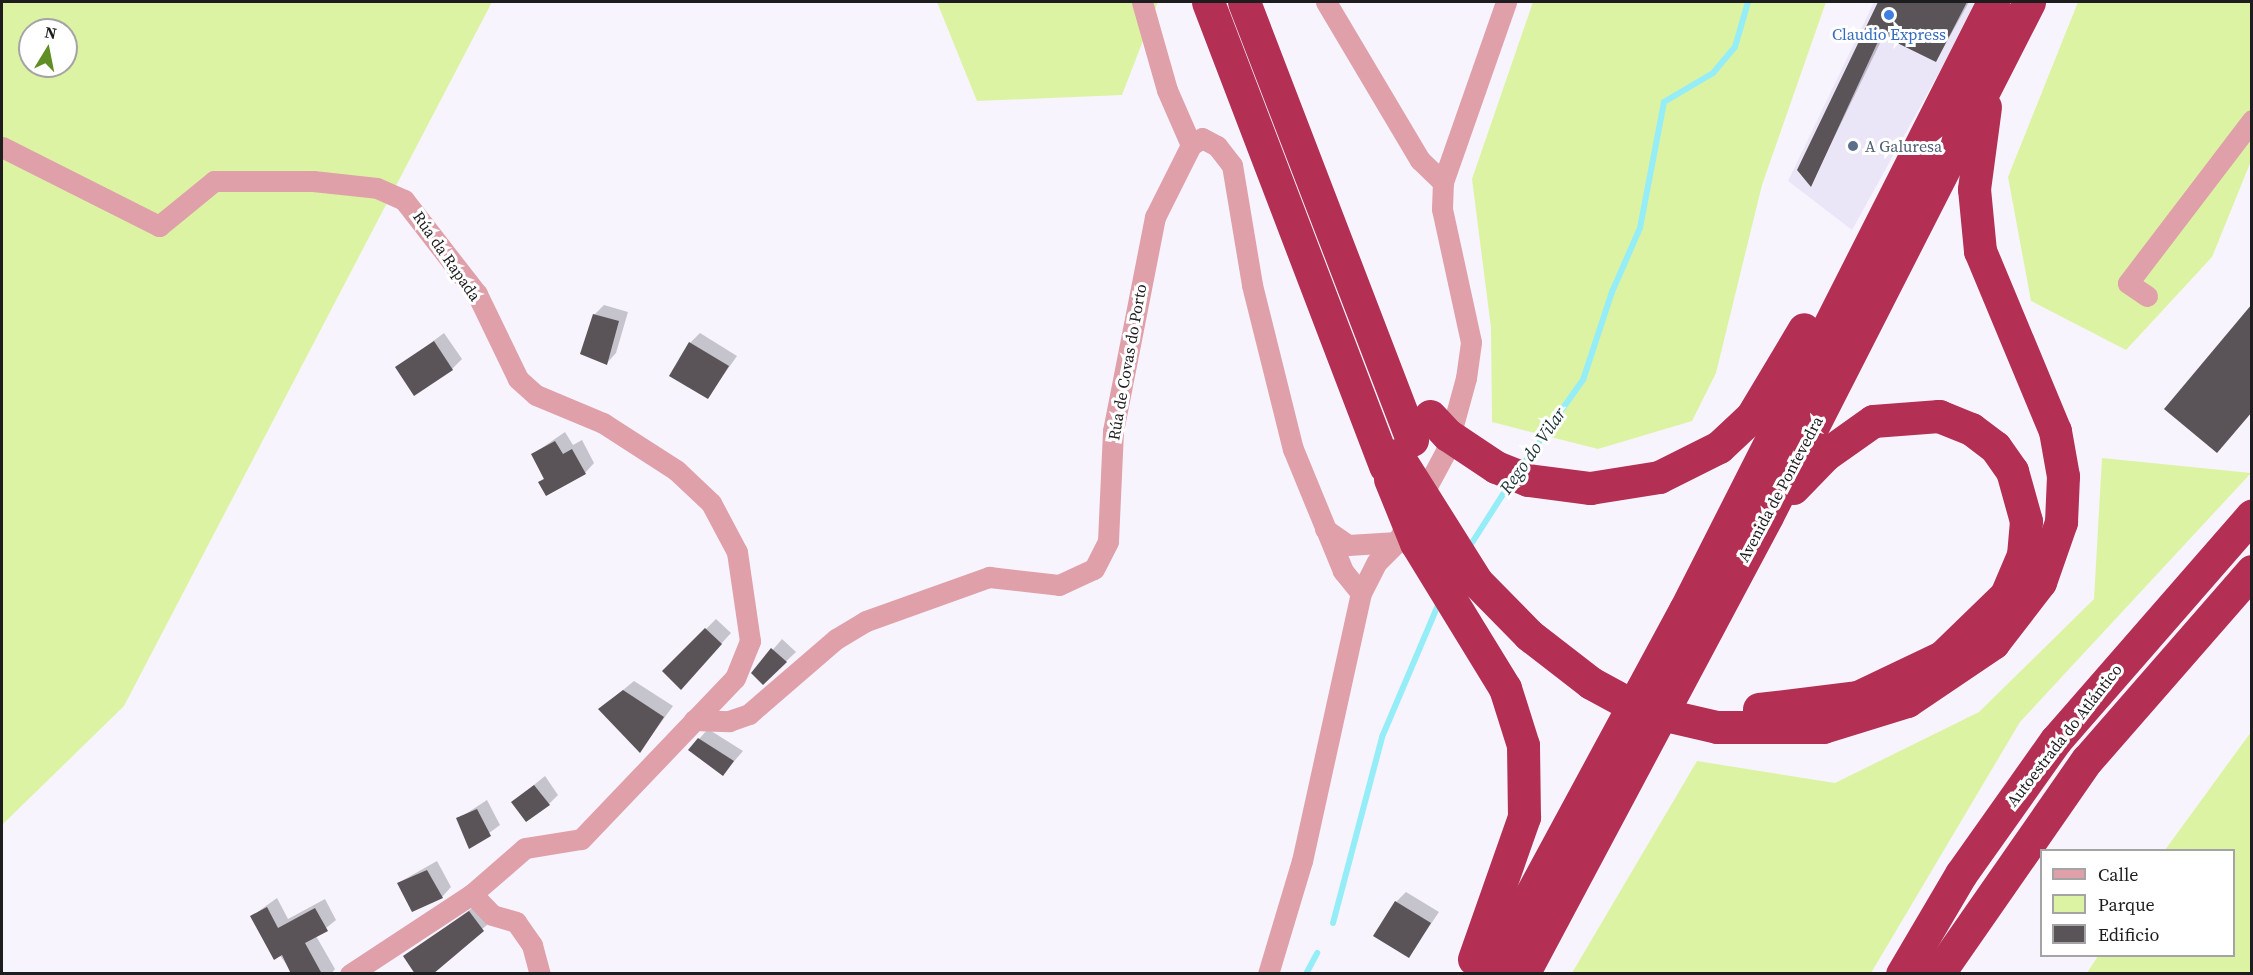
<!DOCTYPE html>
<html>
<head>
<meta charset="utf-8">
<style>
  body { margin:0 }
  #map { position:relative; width:2253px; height:975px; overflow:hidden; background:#f7f4fe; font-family:"Source Serif 4",serif }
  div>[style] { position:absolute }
  .built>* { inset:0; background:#ebe6f7 }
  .green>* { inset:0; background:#ddf3a4 }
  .shadow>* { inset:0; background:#0003 }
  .stream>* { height:6px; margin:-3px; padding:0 3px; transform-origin:3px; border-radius:3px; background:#95edf8 }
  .building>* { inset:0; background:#5a5358 }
  .street>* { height:21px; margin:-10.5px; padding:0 10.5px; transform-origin:10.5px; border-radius:10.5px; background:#dfa0aa }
  .highway>* { height:33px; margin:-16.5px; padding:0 16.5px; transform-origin:16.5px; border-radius:16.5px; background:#b33054 }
  .highway-bridge>* { height:33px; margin:-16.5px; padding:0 16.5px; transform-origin:16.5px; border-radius:16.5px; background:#b33054 }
  .dots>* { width:16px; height:16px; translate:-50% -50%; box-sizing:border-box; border:3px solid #fff; border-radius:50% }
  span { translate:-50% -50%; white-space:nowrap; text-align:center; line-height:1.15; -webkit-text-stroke:6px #fff; paint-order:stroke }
  .shop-label { font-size:16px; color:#366cbe }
  .service-label { font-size:16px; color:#4e5e75 }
  .left { translate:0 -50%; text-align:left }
  .street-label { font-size:16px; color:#1d1c1f }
  .water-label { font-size:18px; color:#1c3234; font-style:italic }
  .frame { position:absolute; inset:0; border:3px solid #1d1c1f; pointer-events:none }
  .legend { position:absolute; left:2040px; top:849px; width:195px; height:108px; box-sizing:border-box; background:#fff; border:2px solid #a5a4a5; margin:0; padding:8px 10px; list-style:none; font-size:18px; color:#1d1c1f }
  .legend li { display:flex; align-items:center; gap:12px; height:30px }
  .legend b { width:30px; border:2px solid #a5a4a5 }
  .north { position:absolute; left:18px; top:18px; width:60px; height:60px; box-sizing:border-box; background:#fff; border:2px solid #a5a4a5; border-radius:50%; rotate:10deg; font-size:16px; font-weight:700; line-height:24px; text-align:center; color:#1d1c1f }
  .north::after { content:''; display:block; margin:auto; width:21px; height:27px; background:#5f8f24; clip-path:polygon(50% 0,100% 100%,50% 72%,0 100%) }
</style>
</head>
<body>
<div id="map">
  <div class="built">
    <div style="clip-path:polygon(1874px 2px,1978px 2px,1852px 230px,1788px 181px)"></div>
  </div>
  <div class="green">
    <div style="clip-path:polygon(evenodd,2px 2px,492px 2px,124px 706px,2px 825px,2px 2px,30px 30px,66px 30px,66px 66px,30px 66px,30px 30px)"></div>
    <div style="clip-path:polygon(937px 2px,1158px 2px,1122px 95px,977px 101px)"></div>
    <div style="clip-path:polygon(1533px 2px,1826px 2px,1762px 185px,1716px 373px,1692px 421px,1598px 449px,1492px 422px,1491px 328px,1472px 179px)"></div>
    <div style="clip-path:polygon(2078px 2px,2251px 2px,2251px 161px,2212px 257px,2126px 350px,2031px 301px,2008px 177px)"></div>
    <div style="clip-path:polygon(2102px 458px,2251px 473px,2020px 722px,1871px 973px,1572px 973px,1697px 761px,1835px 783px,1979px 712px,2094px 599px)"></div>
    <div style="clip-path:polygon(2251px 732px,2251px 973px,2087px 973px,2098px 956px,2234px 956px,2234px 850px,2165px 850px)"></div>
  </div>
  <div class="shadow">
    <div style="clip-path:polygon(1880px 2px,1969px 2px,1936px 61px,1884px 35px,1811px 185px,1799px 170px)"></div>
    <div style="clip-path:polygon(604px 305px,628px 312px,616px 353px,607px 363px,594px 315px)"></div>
    <div style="clip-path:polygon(444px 333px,462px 359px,452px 369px,397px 368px)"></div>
    <div style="clip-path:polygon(700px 333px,737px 356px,708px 397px,690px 343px)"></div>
    <div style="clip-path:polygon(565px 432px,573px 445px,582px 440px,594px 463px,585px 473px,540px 483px,545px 477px,533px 454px)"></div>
    <div style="clip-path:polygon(716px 619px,731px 633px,690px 678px,664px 671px)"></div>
    <div style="clip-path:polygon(782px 639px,796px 652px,763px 683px,753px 673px)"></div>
    <div style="clip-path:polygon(634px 681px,673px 706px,640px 751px,600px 709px)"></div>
    <div style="clip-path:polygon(708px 729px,743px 751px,723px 774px,699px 739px)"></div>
    <div style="clip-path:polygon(545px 776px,558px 795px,549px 804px,513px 802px)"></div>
    <div style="clip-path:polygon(487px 800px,500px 825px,470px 847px,458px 819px)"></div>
    <div style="clip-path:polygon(437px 861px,451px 887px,442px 897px,398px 883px)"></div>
    <div style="clip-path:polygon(1406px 892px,1439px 912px,1409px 956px,1396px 902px)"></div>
    <div style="clip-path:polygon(277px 898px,288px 919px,325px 899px,336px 920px,316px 936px,335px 969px,331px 974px,293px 974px,252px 916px)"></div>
    <div style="clip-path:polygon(479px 903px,493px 920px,428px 974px,405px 957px)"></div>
  </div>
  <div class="stream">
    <div style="left:1522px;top:466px;width:105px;rotate:-54.7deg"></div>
    <div style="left:1583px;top:380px;width:93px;rotate:-71.8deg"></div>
    <div style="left:1612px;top:292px;width:70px;rotate:-66.4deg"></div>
    <div style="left:1640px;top:228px;width:128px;rotate:-79.2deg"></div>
    <div style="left:1664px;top:102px;width:57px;rotate:-30.6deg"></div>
    <div style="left:1713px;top:73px;width:34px;rotate:-50deg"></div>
    <div style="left:1735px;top:47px;width:47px;rotate:-73.9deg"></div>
    <div style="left:1468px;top:549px;width:76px;rotate:-57.4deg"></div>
    <div style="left:1333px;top:923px;width:192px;rotate:-75.2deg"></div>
    <div style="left:1382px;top:737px;width:146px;rotate:-67deg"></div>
    <div style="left:1306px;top:974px;width:24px;rotate:-62deg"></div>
  </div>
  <div class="building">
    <div style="clip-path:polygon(1878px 2px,1967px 2px,1936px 62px,1881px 35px,1811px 187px,1797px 170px)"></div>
    <div style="clip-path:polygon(2252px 304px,2252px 412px,2217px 453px,2164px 409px)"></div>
    <div style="clip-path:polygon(593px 314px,619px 321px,607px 365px,580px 354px)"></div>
    <div style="clip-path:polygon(434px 341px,453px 370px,414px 396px,395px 367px)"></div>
    <div style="clip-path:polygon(689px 342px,729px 366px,708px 399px,669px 376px)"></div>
    <div style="clip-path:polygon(555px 441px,563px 454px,572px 449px,586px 474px,546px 496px,538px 482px,544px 479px,531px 454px)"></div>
    <div style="clip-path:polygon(705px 628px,722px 644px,681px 690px,662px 671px)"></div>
    <div style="clip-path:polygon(771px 648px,787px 662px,763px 685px,751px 673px)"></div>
    <div style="clip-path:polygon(623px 690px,664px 717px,640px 753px,598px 709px)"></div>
    <div style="clip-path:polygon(698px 738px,734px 761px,723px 776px,688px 750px)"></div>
    <div style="clip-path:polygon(534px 785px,550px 805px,526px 822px,511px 802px)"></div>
    <div style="clip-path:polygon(477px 809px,491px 836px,469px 849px,456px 818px)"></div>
    <div style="clip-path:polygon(427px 870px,443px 898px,412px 912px,397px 883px)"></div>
    <div style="clip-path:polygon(1395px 901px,1431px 923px,1409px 958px,1373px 936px)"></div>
    <div style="clip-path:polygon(267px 907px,278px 928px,315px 908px,328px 931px,305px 943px,322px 974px,291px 974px,282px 955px,274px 960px,250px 916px)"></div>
    <div style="clip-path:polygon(469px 911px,484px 931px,433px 974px,415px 974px,403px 956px)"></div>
  </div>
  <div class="street">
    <div style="left:1142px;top:2px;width:91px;rotate:74.1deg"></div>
    <div style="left:1167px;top:90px;width:60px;rotate:66.4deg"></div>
    <div style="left:1326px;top:2px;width:184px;rotate:59.3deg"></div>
    <div style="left:1420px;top:160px;width:32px;rotate:44deg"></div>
    <div style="left:1191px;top:145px;width:13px;rotate:-32deg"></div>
    <div style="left:1202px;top:138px;width:17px;rotate:28deg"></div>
    <div style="left:1217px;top:146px;width:24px;rotate:52deg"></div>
    <div style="left:1232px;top:165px;width:122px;rotate:80.5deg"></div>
    <div style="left:1252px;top:285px;width:169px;rotate:76deg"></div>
    <div style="left:1293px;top:449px;width:132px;rotate:67.7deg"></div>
    <div style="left:1343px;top:571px;width:28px;rotate:51deg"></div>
    <div style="left:2px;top:147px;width:176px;rotate:26.7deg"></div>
    <div style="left:159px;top:226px;width:71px;rotate:-39.3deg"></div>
    <div style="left:214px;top:181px;width:99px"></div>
    <div style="left:313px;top:181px;width:64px;rotate:6.2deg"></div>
    <div style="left:377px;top:188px;width:30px;rotate:24deg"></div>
    <div style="left:404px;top:200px;width:119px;rotate:52.2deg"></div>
    <div style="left:477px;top:294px;width:94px;rotate:64.2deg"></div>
    <div style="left:518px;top:379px;width:24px;rotate:42deg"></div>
    <div style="left:536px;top:395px;width:73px;rotate:22.7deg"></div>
    <div style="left:603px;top:423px;width:87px;rotate:32.8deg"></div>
    <div style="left:676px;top:470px;width:48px;rotate:43.3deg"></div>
    <div style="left:711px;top:503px;width:55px;rotate:62deg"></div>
    <div style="left:737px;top:552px;width:90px;rotate:81.7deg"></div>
    <div style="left:750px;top:641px;width:40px;rotate:112deg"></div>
    <div style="left:735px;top:678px;width:223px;rotate:133.7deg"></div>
    <div style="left:581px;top:839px;width:57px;rotate:170.9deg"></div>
    <div style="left:525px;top:848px;width:70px;rotate:139deg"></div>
    <div style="left:472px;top:894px;width:146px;rotate:146.7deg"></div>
    <div style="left:2147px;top:296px;width:23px;rotate:-146deg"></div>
    <div style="left:2128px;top:283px;width:205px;rotate:-52.7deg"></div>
    <div style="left:1325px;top:529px;width:28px;rotate:35deg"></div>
    <div style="left:1348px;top:545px;width:49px;rotate:-3.5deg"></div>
    <div style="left:694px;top:720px;width:35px;rotate:2deg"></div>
    <div style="left:729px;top:721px;width:21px;rotate:-19deg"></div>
    <div style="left:749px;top:714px;width:115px;rotate:-40.8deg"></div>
    <div style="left:836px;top:639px;width:35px;rotate:-31deg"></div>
    <div style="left:866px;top:621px;width:131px;rotate:-19.7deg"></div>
    <div style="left:989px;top:577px;width:70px;rotate:6.5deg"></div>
    <div style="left:1059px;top:585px;width:38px;rotate:-25deg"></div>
    <div style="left:1094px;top:569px;width:31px;rotate:-63deg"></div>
    <div style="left:1108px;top:541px;width:110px;rotate:-87.4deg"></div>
    <div style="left:1113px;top:431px;width:218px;rotate:-78.9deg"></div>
    <div style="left:1155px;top:217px;width:80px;rotate:-63.4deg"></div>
    <div style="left:472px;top:894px;width:29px;rotate:46deg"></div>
    <div style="left:492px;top:915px;width:25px;rotate:16deg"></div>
    <div style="left:516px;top:922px;width:28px;rotate:55deg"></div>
    <div style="left:532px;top:945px;width:30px;rotate:75deg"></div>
    <div style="left:1268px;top:974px;width:118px;rotate:-73.3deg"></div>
    <div style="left:1302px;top:861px;width:274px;rotate:-77.6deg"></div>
    <div style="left:1361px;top:593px;width:35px;rotate:-63deg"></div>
    <div style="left:1377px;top:562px;width:28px;rotate:-45deg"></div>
    <div style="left:1397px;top:542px;width:103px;rotate:-61.7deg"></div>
    <div style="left:1446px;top:451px;width:76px;rotate:-74.7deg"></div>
    <div style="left:1466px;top:378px;width:36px;rotate:-82deg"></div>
    <div style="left:1471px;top:342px;width:136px;rotate:-102.3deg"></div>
    <div style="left:1442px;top:209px;width:27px;rotate:-88deg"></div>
    <div style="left:1443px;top:182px;width:191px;rotate:-70.7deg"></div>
  </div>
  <div class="highway">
    <div style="left:1208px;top:2px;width:497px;rotate:69.1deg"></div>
    <div style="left:1244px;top:2px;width:469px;rotate:69deg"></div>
    <div style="left:1590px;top:488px;width:70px;rotate:-9.1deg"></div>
    <div style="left:1659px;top:477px;width:67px;rotate:-26.6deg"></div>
    <div style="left:1719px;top:447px;width:45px;rotate:-43.2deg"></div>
    <div style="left:1752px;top:416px;width:101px;rotate:-59.1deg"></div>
    <div style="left:1759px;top:709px;width:100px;rotate:-6.9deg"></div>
    <div style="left:1858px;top:697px;width:93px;rotate:-25.5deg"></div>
    <div style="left:1942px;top:657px;width:89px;rotate:-44.1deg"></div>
    <div style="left:2006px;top:595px;width:43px;rotate:-67deg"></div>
    <div style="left:2023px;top:555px;width:34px;rotate:-85deg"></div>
    <div style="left:2026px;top:521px;width:52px;rotate:-105.6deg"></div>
    <div style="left:2012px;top:471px;width:29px;rotate:-125deg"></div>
    <div style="left:1995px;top:447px;width:30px;rotate:-143deg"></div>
    <div style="left:1971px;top:429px;width:35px;rotate:-158deg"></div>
    <div style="left:1939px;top:416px;width:66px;rotate:175.7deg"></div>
    <div style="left:1873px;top:421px;width:59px;rotate:144.7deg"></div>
    <div style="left:1825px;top:455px;width:46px;rotate:134.1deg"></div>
    <div style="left:1717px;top:727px;width:106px"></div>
    <div style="left:1823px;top:727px;width:88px;rotate:-17.2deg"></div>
    <div style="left:1907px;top:701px;width:104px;rotate:-34deg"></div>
    <div style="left:1993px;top:643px;width:77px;rotate:-52.4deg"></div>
    <div style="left:2040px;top:582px;width:64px;rotate:-70.7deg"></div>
    <div style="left:2061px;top:522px;width:46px;rotate:-87.5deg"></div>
    <div style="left:2063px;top:476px;width:46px;rotate:-100.1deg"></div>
    <div style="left:2055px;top:431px;width:195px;rotate:-112.6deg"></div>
    <div style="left:1980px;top:251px;width:62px;rotate:-95.5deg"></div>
    <div style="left:1974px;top:189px;width:83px;rotate:-82.4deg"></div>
    <div style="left:1474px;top:959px;width:151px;rotate:-70.6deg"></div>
    <div style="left:1524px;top:817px;width:72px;rotate:-90.8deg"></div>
    <div style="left:1488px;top:974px;width:414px;rotate:-61.6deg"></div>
    <div style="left:1685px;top:610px;width:682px;rotate:-63.13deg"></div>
    <div style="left:1523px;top:974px;width:519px;rotate:-61.95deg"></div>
    <div style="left:1767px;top:516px;width:577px;rotate:-62.99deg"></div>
    <div style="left:1902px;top:974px;width:116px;rotate:-59.5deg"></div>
    <div style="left:1961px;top:874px;width:164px;rotate:-54.7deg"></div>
    <div style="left:2056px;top:740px;width:298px;rotate:-48.9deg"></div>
    <div style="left:1938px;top:974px;width:261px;rotate:-55.2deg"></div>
    <div style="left:2087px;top:760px;width:251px;rotate:-48.9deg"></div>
  </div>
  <div class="highway-bridge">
    <div style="left:1430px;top:416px;width:26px;rotate:47deg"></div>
    <div style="left:1448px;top:435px;width:58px;rotate:33.7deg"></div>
    <div style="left:1496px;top:467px;width:35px;rotate:22deg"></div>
    <div style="left:1528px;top:480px;width:63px;rotate:7.4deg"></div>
    <div style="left:1397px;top:455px;width:150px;rotate:57.8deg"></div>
    <div style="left:1477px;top:582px;width:74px;rotate:45.5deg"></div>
    <div style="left:1529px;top:635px;width:78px;rotate:37.7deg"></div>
    <div style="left:1591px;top:683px;width:55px;rotate:28.4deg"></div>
    <div style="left:1639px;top:709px;width:80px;rotate:13deg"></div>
    <div style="left:1390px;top:479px;width:69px;rotate:67.9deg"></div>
    <div style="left:1416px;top:543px;width:170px;rotate:58.5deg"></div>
    <div style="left:1505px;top:688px;width:60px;rotate:72.5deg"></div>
  </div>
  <div class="dots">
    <div style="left:1889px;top:15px;background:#3f7fe0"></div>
    <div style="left:1853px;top:146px;background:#5c6f8a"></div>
  </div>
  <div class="shop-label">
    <span style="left:1889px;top:34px">Claudio Express</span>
  </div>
  <div class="service-label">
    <span class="left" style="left:1865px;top:146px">A Galuresa</span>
  </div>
  <div class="street-label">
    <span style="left:447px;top:256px;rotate:55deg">Rúa da Rapada</span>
    <span style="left:1127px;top:362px;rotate:-80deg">Rúa de Covas do Porto</span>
    <span style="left:1780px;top:489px;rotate:-62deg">Avenida de Pontevedra</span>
    <span style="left:2064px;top:735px;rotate:-52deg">Autoestrada do Atlántico</span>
  </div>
  <div class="water-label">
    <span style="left:1533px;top:451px;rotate:-55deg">Rego do Vilar</span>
  </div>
  <div class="frame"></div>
  <ul class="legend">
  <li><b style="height:8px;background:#dfa0aa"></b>Calle</li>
  <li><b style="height:16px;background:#ddf3a4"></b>Parque</li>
  <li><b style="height:16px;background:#5a5358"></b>Edificio</li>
  </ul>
  <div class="north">N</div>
</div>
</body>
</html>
